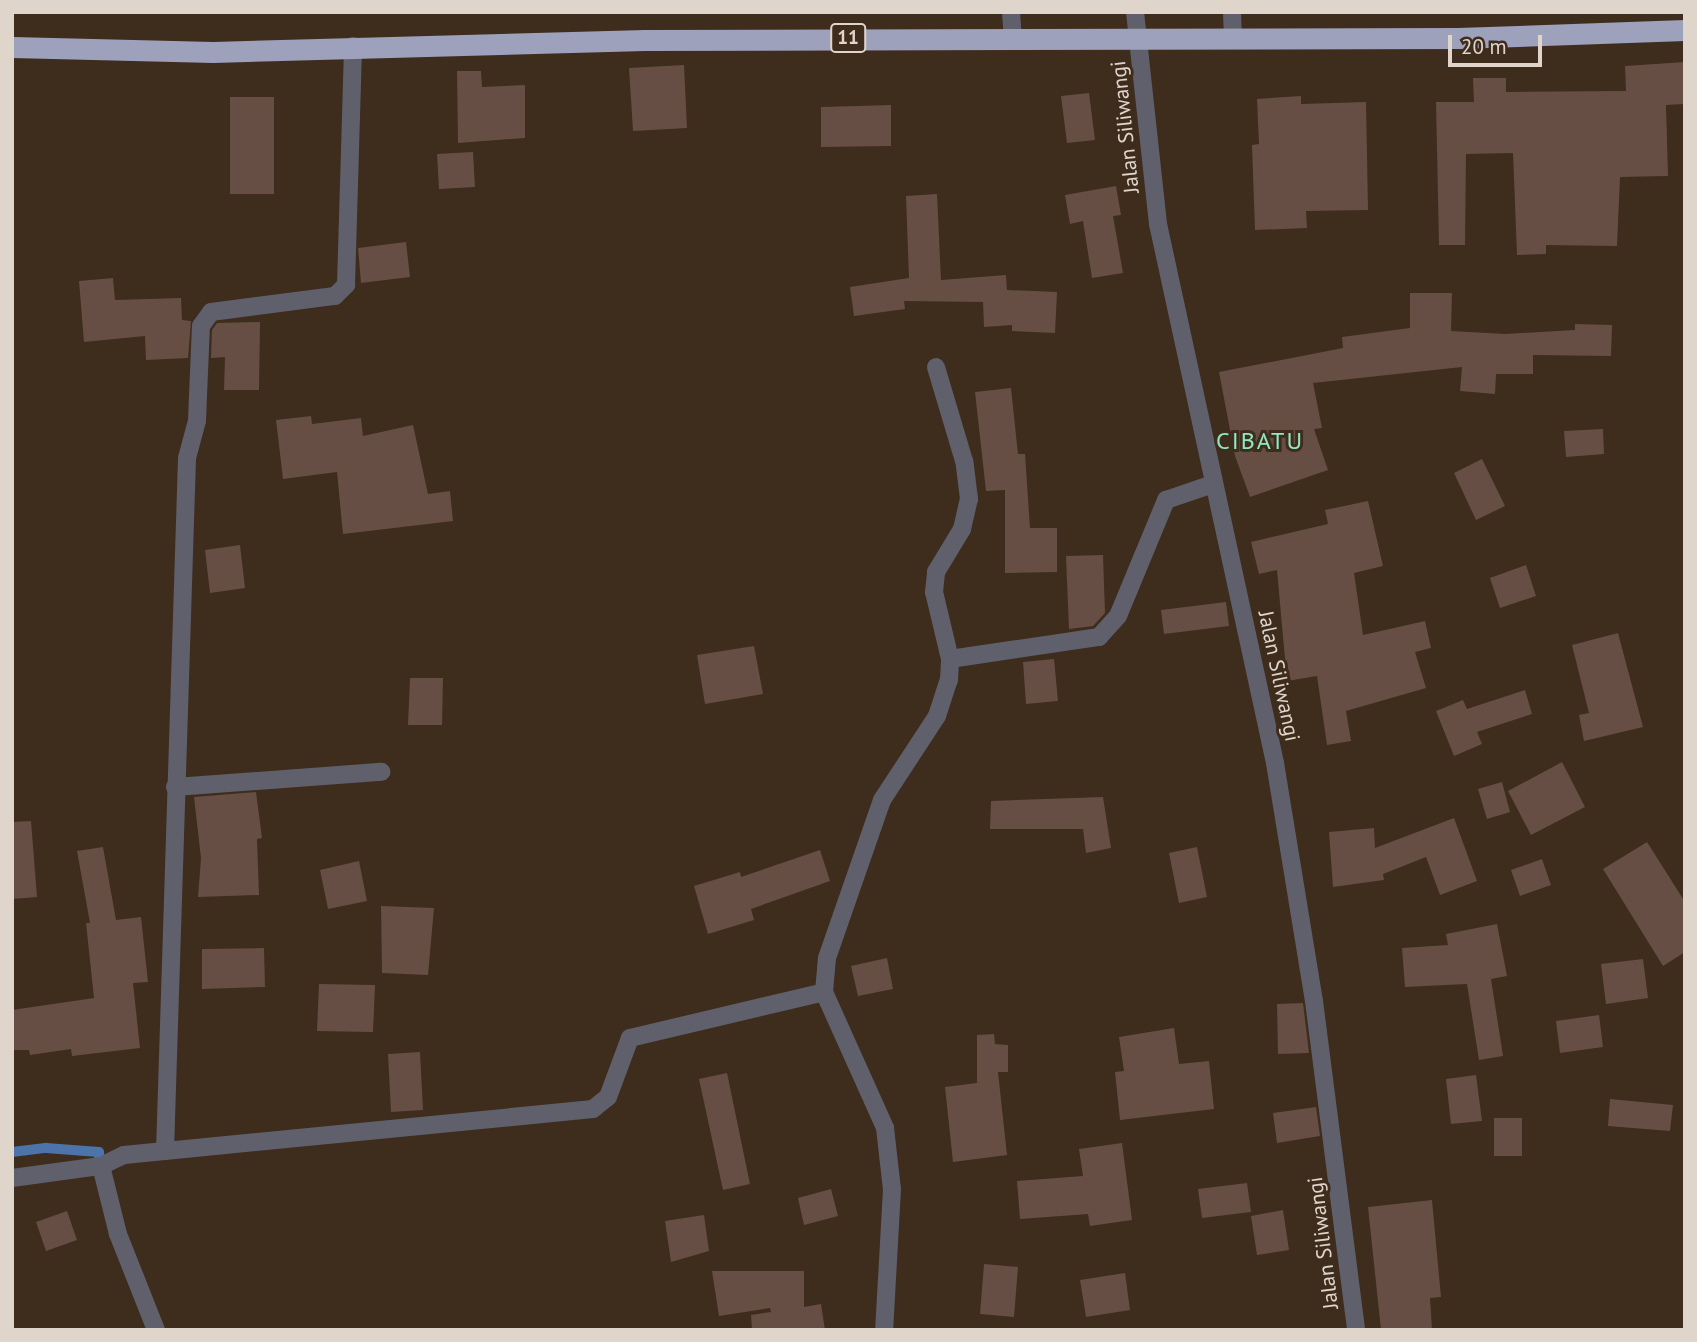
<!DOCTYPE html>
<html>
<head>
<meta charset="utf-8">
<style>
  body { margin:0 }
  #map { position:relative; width:1697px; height:1342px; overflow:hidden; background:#3e2c1d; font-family:"PT Sans",sans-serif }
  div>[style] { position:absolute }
  .stream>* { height:10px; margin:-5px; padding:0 5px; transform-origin:5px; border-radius:5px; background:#4c74aa }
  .building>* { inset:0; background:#664e44 }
  .street>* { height:18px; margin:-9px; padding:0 9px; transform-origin:9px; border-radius:9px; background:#5f606b }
  .highway>* { height:21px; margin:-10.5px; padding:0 10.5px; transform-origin:10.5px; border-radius:10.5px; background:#9da1bb }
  span { translate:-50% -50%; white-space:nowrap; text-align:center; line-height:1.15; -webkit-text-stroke:6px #3e2c1d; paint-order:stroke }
  .shield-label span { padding:2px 5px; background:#3e2c1d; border:2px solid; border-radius:5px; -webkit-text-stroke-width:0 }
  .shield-label { font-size:19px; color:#e0d5cb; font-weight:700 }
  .street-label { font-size:21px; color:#e0d5cb }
  .quarter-label { font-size:24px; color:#91e9c4; letter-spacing:2px }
  .frame { position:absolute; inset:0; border:14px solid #e0d5cb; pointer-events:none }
  .scale { position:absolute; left:1448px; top:35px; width:94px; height:32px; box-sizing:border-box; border:4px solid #e0d5cb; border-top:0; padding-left:9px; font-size:21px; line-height:24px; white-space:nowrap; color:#e0d5cb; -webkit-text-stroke:5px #3e2c1d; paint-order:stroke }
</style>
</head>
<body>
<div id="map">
  <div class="stream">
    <div style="left:12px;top:1152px;width:34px;rotate:-7deg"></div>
    <div style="left:46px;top:1148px;width:53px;rotate:4.3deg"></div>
    <div style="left:99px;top:1152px;width:18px;rotate:87deg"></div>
  </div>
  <div class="building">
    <div style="clip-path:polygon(1685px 62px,1685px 104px,1666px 105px,1668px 176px,1620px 177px,1617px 246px,1546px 245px,1546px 254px,1517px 255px,1513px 153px,1466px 154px,1465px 245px,1439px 245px,1436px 102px,1474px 102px,1473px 78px,1506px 78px,1506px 92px,1626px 91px,1625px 66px)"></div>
    <div style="clip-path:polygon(684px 65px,687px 128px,633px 131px,629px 68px)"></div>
    <div style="clip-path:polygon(457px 71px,481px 71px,482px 87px,525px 85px,525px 138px,458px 143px)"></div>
    <div style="clip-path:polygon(1089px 93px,1095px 140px,1067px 143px,1061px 96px)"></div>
    <div style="clip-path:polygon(1301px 96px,1301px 104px,1366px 102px,1368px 210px,1306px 211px,1307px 228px,1255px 230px,1252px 145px,1259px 144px,1257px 99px)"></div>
    <div style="clip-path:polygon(230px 97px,274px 97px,274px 194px,230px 194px)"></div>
    <div style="clip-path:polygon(891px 105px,891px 146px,821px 147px,821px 107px)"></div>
    <div style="clip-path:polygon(473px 152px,475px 187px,439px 189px,437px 154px)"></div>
    <div style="clip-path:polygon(1116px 186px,1121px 215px,1113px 216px,1123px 273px,1092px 278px,1083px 221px,1070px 224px,1065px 195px)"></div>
    <div style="clip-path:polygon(937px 194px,941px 280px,1006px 275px,1007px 290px,1057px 292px,1055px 333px,1012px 331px,1012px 325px,984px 327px,983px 302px,904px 301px,905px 309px,854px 316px,850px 287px,909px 278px,906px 196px)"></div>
    <div style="clip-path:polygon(406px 242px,410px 277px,361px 283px,358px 248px)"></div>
    <div style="clip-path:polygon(113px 278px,115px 300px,181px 298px,182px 320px,191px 321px,188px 358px,146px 360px,145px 336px,84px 342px,79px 281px)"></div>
    <div style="clip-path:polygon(1410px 293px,1452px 293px,1451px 331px,1505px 334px,1575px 330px,1575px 324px,1612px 325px,1611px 356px,1533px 355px,1533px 374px,1496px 374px,1495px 394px,1460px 391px,1462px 367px,1313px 383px,1322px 428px,1314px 429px,1328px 470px,1250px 497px,1235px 456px,1219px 372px,1343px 348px,1342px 337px,1410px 328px)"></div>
    <div style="clip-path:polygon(260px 322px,259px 390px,224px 390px,225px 357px,211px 358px,212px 330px,217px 323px)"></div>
    <div style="clip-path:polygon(1011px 388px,1018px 454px,1025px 454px,1030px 528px,1057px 528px,1057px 572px,1005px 573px,1005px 490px,986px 491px,975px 392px)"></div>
    <div style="clip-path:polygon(311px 416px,312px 424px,361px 418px,363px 436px,413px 425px,428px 494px,450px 491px,453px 521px,343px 534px,337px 472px,283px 479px,276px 420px)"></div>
    <div style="clip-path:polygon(1603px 429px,1604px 454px,1566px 457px,1564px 431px)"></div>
    <div style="clip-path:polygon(1482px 459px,1505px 506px,1476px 520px,1454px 473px)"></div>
    <div style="clip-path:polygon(1368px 501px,1383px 566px,1354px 573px,1363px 635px,1425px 621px,1431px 648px,1415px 652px,1426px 688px,1346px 711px,1351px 741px,1327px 745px,1317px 676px,1287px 681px,1277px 570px,1259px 574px,1251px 542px,1328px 524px,1325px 510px)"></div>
    <div style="clip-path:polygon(240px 545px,245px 588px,210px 593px,205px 550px)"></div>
    <div style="clip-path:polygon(1103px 555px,1105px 613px,1093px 626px,1069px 629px,1066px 556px)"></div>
    <div style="clip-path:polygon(1526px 565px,1536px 596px,1500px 608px,1490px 578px)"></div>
    <div style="clip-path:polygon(1226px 602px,1229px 626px,1164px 634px,1161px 610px)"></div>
    <div style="clip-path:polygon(1618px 633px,1643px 727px,1584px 741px,1579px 715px,1589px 713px,1572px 645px)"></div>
    <div style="clip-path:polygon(754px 646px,763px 694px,705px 704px,697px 655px)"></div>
    <div style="clip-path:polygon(1054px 659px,1058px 701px,1026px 704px,1023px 662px)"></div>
    <div style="clip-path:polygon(410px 678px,443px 678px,442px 725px,408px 725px)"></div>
    <div style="clip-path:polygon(1525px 690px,1532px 714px,1477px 732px,1482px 744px,1454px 756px,1436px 711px,1463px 700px,1467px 709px)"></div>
    <div style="clip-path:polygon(1562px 762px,1585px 807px,1531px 835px,1508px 791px)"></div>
    <div style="clip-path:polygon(1502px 782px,1510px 812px,1487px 819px,1478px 789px)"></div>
    <div style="clip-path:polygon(256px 792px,262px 838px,257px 839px,259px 895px,198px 897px,201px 858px,194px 797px)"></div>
    <div style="clip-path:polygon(1103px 797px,1111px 848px,1086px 853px,1083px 829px,990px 829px,991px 801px)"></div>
    <div style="clip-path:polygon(1454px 818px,1477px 881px,1440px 895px,1426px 857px,1383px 874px,1384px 880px,1333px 887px,1329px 832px,1374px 828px,1375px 848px)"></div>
    <div style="clip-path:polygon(31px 821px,37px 897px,12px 899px,12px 822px)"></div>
    <div style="clip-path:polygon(1647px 842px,1685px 902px,1685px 952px,1663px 966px,1603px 869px)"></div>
    <div style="clip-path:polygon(103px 847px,116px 920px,141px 917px,148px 982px,133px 983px,140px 1048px,72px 1056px,71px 1049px,30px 1055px,29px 1050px,12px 1050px,12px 1010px,94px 998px,86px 923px,90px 923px,77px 851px)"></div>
    <div style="clip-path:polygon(1197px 847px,1207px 897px,1179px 903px,1169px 853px)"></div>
    <div style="clip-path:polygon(820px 850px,830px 881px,751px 909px,754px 920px,708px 934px,694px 886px,740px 872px,741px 877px)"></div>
    <div style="clip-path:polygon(1542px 859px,1551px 885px,1520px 896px,1511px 870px)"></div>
    <div style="clip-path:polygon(359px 861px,367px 901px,328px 909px,320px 870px)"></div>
    <div style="clip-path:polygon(381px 906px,434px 908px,428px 975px,382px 973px)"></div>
    <div style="clip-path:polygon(1497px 924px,1507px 976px,1491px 979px,1503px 1056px,1479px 1060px,1467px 984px,1405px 987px,1402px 948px,1448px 945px,1446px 934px)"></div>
    <div style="clip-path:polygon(264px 948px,265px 987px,202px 989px,202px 949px)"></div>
    <div style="clip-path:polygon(887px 958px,893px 989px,858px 996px,851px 966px)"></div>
    <div style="clip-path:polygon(1643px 959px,1648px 998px,1606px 1004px,1601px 964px)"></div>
    <div style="clip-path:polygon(319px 984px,375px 985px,373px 1032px,317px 1031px)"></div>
    <div style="clip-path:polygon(1303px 1003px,1309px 1053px,1278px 1054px,1277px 1004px)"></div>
    <div style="clip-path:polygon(1599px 1015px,1603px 1047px,1560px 1053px,1556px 1021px)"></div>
    <div style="clip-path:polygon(1174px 1028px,1179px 1064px,1209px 1061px,1214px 1109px,1120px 1120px,1115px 1072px,1124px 1071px,1119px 1037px)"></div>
    <div style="clip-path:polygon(994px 1034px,995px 1044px,1008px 1045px,1008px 1072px,998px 1072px,1007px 1155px,953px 1162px,945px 1087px,977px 1083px,977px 1035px)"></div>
    <div style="clip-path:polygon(420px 1052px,423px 1110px,391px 1112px,388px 1054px)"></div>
    <div style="clip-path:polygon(727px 1073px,750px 1184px,723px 1190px,699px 1079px)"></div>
    <div style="clip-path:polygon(1476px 1075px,1482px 1121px,1451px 1124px,1446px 1079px)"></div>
    <div style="clip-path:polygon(1610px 1099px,1673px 1105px,1670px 1131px,1608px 1126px)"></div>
    <div style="clip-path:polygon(1316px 1107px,1320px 1136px,1277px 1143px,1273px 1113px)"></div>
    <div style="clip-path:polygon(1494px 1118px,1522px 1118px,1522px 1156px,1494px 1156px)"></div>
    <div style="clip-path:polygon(1122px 1143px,1132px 1220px,1090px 1226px,1088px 1214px,1020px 1219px,1017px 1181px,1083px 1176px,1079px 1149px)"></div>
    <div style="clip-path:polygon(1247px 1183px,1251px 1212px,1202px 1218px,1198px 1189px)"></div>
    <div style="clip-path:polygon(831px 1189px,838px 1216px,804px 1225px,798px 1198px)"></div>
    <div style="clip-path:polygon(1432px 1200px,1441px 1297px,1430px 1298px,1432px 1330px,1381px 1330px,1368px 1207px)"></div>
    <div style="clip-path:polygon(1283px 1210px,1289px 1250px,1257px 1255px,1251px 1216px)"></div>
    <div style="clip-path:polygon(67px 1211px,77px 1240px,46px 1251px,36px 1222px)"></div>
    <div style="clip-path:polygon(704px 1215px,709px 1251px,671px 1262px,665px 1221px)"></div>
    <div style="clip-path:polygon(984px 1264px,1018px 1267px,1014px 1317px,980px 1314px)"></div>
    <div style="clip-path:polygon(712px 1271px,804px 1271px,804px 1307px,821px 1304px,825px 1330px,752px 1330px,751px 1315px,771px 1312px,770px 1308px,719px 1316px)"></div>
    <div style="clip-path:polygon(1125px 1273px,1130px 1310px,1086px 1317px,1080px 1280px)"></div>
  </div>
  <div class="street">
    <div style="left:1011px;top:12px;width:26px;rotate:86deg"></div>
    <div style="left:1135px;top:12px;width:213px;rotate:83.8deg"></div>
    <div style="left:1158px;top:224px;width:552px;rotate:77.75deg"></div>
    <div style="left:1275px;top:763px;width:241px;rotate:80.7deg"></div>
    <div style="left:1314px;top:1001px;width:332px;rotate:82.7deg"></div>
    <div style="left:1232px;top:12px;width:25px;rotate:88deg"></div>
    <div style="left:950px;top:659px;width:151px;rotate:-8.4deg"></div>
    <div style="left:1099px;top:637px;width:28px;rotate:-48deg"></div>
    <div style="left:1118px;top:616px;width:126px;rotate:-67.5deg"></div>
    <div style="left:1166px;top:500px;width:50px;rotate:-18.8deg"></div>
    <div style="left:175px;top:787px;width:207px;rotate:-4.2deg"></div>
    <div style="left:824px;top:992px;width:149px;rotate:65.8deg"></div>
    <div style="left:885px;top:1128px;width:61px;rotate:83.5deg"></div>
    <div style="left:892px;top:1189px;width:141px;rotate:93.2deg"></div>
    <div style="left:165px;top:1151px;width:430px;rotate:-5.6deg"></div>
    <div style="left:593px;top:1109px;width:19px;rotate:-39deg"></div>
    <div style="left:608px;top:1097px;width:63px;rotate:-69.6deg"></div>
    <div style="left:630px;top:1038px;width:199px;rotate:-13.3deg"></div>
    <div style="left:824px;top:992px;width:34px;rotate:-85deg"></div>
    <div style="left:827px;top:958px;width:167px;rotate:-70.8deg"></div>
    <div style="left:882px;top:800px;width:100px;rotate:-56.8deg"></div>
    <div style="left:937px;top:716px;width:38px;rotate:-72deg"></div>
    <div style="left:949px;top:680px;width:21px;rotate:-87deg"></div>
    <div style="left:950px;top:659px;width:69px;rotate:-103.4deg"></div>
    <div style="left:934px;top:592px;width:20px;rotate:-84deg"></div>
    <div style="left:936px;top:572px;width:50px;rotate:-58.8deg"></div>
    <div style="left:962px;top:529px;width:31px;rotate:-77deg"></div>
    <div style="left:969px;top:499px;width:38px;rotate:-97deg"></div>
    <div style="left:964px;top:461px;width:98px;rotate:-106.6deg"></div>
    <div style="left:12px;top:1178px;width:90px;rotate:-7.7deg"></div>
    <div style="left:156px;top:1330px;width:103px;rotate:-111.6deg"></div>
    <div style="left:118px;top:1234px;width:70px;rotate:-104deg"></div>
    <div style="left:101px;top:1166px;width:25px;rotate:-26deg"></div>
    <div style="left:124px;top:1155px;width:41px;rotate:-5.6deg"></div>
    <div style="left:165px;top:1151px;width:693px;rotate:-88.18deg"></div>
    <div style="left:187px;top:458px;width:39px;rotate:-75deg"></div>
    <div style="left:197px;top:420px;width:94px;rotate:-87.6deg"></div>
    <div style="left:201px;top:326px;width:17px;rotate:-54deg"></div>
    <div style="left:211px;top:312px;width:125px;rotate:-7.4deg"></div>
    <div style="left:335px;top:296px;width:16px;rotate:-45deg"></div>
    <div style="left:346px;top:285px;width:239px;rotate:-88.3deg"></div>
  </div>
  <div class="highway">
    <div style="left:12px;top:47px;width:201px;rotate:1.4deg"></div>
    <div style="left:213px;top:52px;width:432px;rotate:-1.6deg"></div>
    <div style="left:645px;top:40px;width:813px;rotate:-0.14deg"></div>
    <div style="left:1458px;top:38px;width:227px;rotate:-2deg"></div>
  </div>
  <div class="shield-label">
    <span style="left:848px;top:38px">11</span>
  </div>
  <div class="street-label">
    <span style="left:1125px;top:127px;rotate:-96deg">Jalan Siliwangi</span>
    <span style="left:1279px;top:676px;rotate:78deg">Jalan Siliwangi</span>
    <span style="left:1323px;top:1243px;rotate:-97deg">Jalan Siliwangi</span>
  </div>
  <div class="quarter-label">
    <span style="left:1260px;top:441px">CIBATU</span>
  </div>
  <div class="frame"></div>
  <div class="scale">20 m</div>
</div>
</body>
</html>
